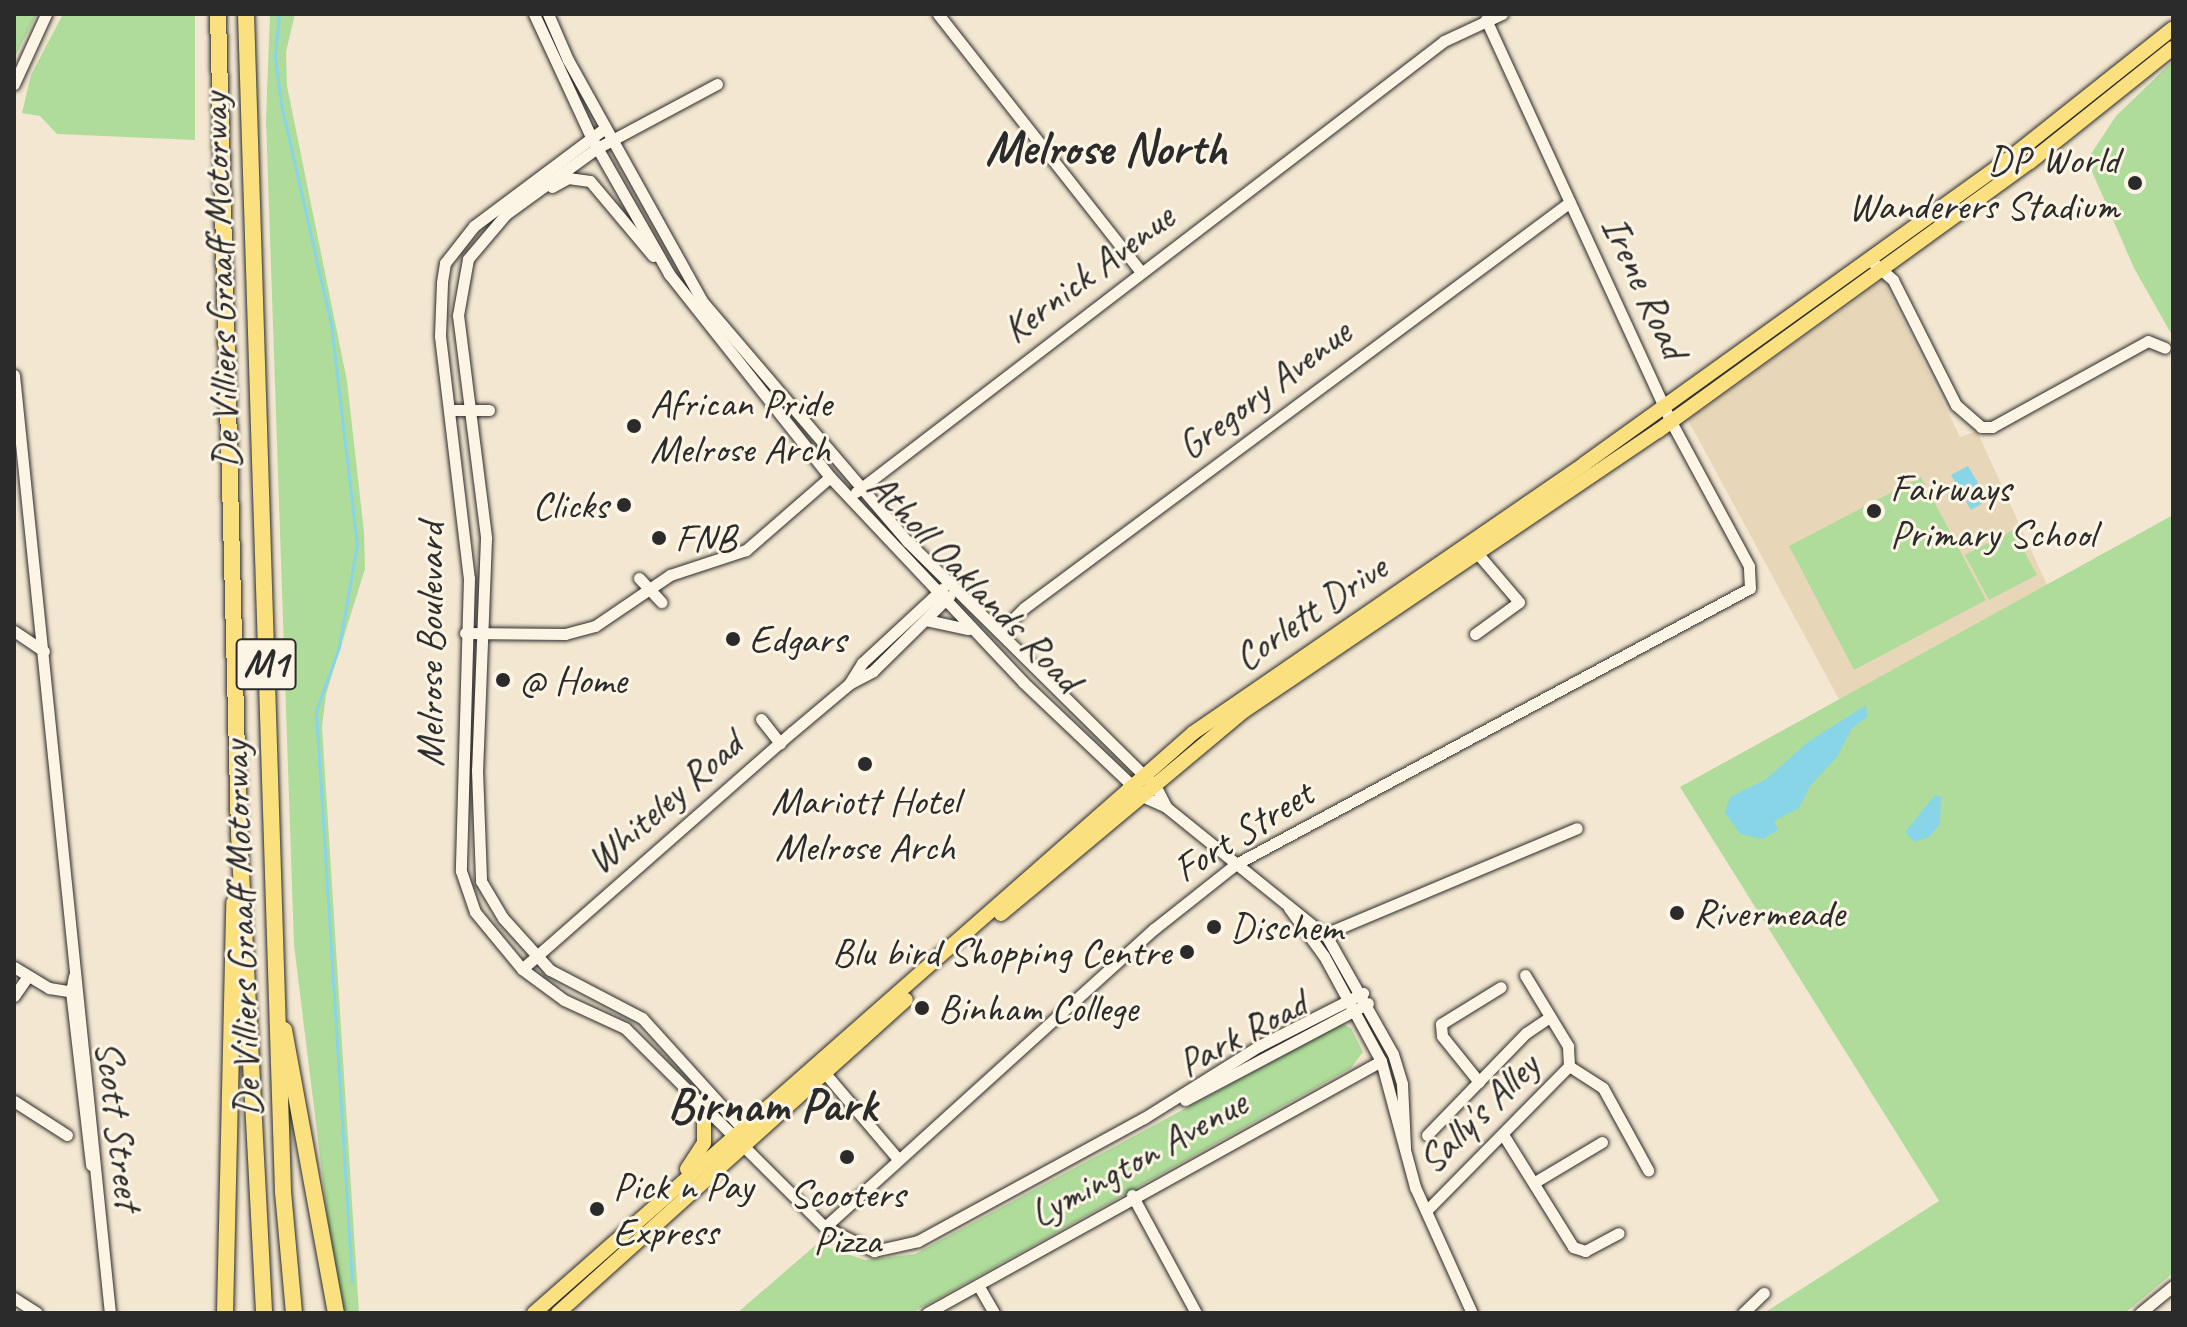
<!DOCTYPE html>
<html>
<head>
<meta charset="utf-8">
<style>
  body { margin:0 }
  #map { position:relative; width:2187px; height:1327px; overflow:hidden; background:#f3e7d1; font-family:Caveat,sans-serif }
  div>[style] { position:absolute }
  .built>* { inset:0; background:#e8d6b9 }
  .green>* { inset:0; background:#afdc9a }
  .water>* { inset:0; background:#88d5e7 }
  .stream>* { height:3px; margin:-1.5px; padding:0 1.5px; transform-origin:1.5px; border-radius:1.5px; background:#88d5e7 }
  .roads { filter:drop-shadow(0 0 2px #2b2b2b) drop-shadow(0 0 2px #2b2b2b) }
  .minor>* { height:11px; margin:-5.5px; padding:0 5.5px; transform-origin:5.5px; border-radius:5.5px; background:#fcf5e5 }
  .major>* { height:14px; margin:-7px; padding:0 7px; transform-origin:7px; border-radius:7px; background:#fbe080 }
  .highway>* { height:16px; margin:-8px; padding:0 8px; transform-origin:8px; border-radius:8px; background:#fbe080 }
  .dots>* { width:22px; height:22px; translate:-50% -50%; box-sizing:border-box; border:4px solid #fcf5e5; border-radius:50% }
  span { translate:-50% -50%; white-space:nowrap; text-align:center; line-height:1.15; -webkit-text-stroke:6px #fcf5e5; paint-order:stroke }
  .shield-label span { padding:2px 6px; background:#fcf5e5; border:2px solid; border-radius:6px; -webkit-text-stroke-width:0 }
  .shield-label { font-size:38px; color:#2b2b2b; font-weight:700 }
  .poi-label { font-size:40px; color:#2b2b2b }
  .right { translate:-100% -50%; text-align:right }
  .left { translate:0 -50%; text-align:left }
  .street-label { font-size:40px; color:#2b2b2b }
  .district-label { font-size:48px; color:#2b2b2b; font-weight:700 }
  .frame { position:absolute; inset:0; border:16px solid #2b2b2b; pointer-events:none }
</style>
</head>
<body>
<div id="map">
  <div class="built">
    <div style="clip-path:polygon(1883px 280px,1960px 437px,1977px 431px,2047px 585px,1840px 701px,1688px 420px)"></div>
  </div>
  <div class="green">
    <div style="clip-path:polygon(14px 14px,37px 14px,14px 59px)"></div>
    <div style="clip-path:polygon(63px 14px,195px 14px,195px 140px,57px 134px,40px 116px,22px 113px,31px 75px)"></div>
    <div style="clip-path:polygon(270px 14px,295px 14px,286px 52px,287px 86px,347px 381px,364px 532px,365px 569px,326px 694px,322px 727px,359px 1313px,344px 1313px,334px 1270px,294px 945px,266px 119px)"></div>
    <div style="clip-path:polygon(2173px 61px,2173px 337px,2134px 268px,2087px 160px,2116px 116px)"></div>
    <div style="clip-path:polygon(1921px 477px,1986px 600px,1854px 670px,1789px 546px)"></div>
    <div style="clip-path:polygon(2173px 515px,2173px 1273px,2125px 1313px,1764px 1313px,1939px 1201px,1680px 787px)"></div>
    <div style="clip-path:polygon(2013px 530px,2037px 575px,1989px 600px,1965px 555px)"></div>
    <div style="clip-path:polygon(1342px 1024px,1351px 1028px,1363px 1052px,1351px 1068px,912px 1313px,737px 1313px,817px 1244px,865px 1260px,915px 1254px)"></div>
  </div>
  <div class="water">
    <div style="clip-path:polygon(1968px 466px,1988px 500px,1971px 510px,1951px 475px)"></div>
    <div style="clip-path:polygon(1866px 705px,1867px 717px,1852px 728px,1837px 757px,1811px 785px,1799px 808px,1774px 821px,1778px 830px,1763px 839px,1740px 834px,1725px 813px,1730px 797px,1765px 780px,1808px 742px)"></div>
    <div style="clip-path:polygon(1935px 795px,1941px 797px,1940px 824px,1929px 837px,1914px 842px,1905px 832px)"></div>
  </div>
  <div class="stream">
    <div style="left:279px;top:14px;width:43px;rotate:95.3deg"></div>
    <div style="left:275px;top:57px;width:47px;rotate:82.7deg"></div>
    <div style="left:281px;top:104px;width:226px;rotate:77.2deg"></div>
    <div style="left:331px;top:324px;width:222px;rotate:83.3deg"></div>
    <div style="left:357px;top:544px;width:105px;rotate:99.9deg"></div>
    <div style="left:339px;top:647px;width:68px;rotate:109.8deg"></div>
    <div style="left:316px;top:711px;width:572px;rotate:86.39deg"></div>
  </div>
  <div class="roads">
    <div class="minor">
      <div style="left:534px;top:14px;width:136px;rotate:65.1deg"></div>
      <div style="left:591px;top:137px;width:158px;rotate:60.3deg"></div>
      <div style="left:669px;top:274px;width:259px;rotate:51.6deg"></div>
      <div style="left:830px;top:477px;width:282px;rotate:46.7deg"></div>
      <div style="left:1023px;top:682px;width:167px;rotate:43.5deg"></div>
      <div style="left:1144px;top:797px;width:24px;rotate:24deg"></div>
      <div style="left:1166px;top:807px;width:207px;rotate:38.9deg"></div>
      <div style="left:1327px;top:937px;width:134px;rotate:60.6deg"></div>
      <div style="left:1393px;top:1054px;width:31px;rotate:73deg"></div>
      <div style="left:1402px;top:1084px;width:64px;rotate:87.3deg"></div>
      <div style="left:548px;top:14px;width:50px;rotate:66.5deg"></div>
      <div style="left:568px;top:60px;width:276px;rotate:60.9deg"></div>
      <div style="left:702px;top:301px;width:316px;rotate:49.5deg"></div>
      <div style="left:907px;top:541px;width:350px;rotate:44.7deg"></div>
      <div style="left:1156px;top:787px;width:22px;rotate:63deg"></div>
      <div style="left:938px;top:14px;width:328px;rotate:51.8deg"></div>
      <div style="left:14px;top:84px;width:77px;rotate:-65.4deg"></div>
      <div style="left:717px;top:84px;width:136px;rotate:151.9deg"></div>
      <div style="left:597px;top:148px;width:112px;rotate:144deg"></div>
      <div style="left:506px;top:214px;width:59px;rotate:130.2deg"></div>
      <div style="left:468px;top:259px;width:57px;rotate:100.1deg"></div>
      <div style="left:458px;top:315px;width:225px;rotate:82.8deg"></div>
      <div style="left:486px;top:538px;width:232px;rotate:92.2deg"></div>
      <div style="left:477px;top:770px;width:111px;rotate:87.9deg"></div>
      <div style="left:481px;top:881px;width:43px;rotate:59.3deg"></div>
      <div style="left:503px;top:918px;width:70px;rotate:47.9deg"></div>
      <div style="left:550px;top:970px;width:104px;rotate:27.6deg"></div>
      <div style="left:642px;top:1018px;width:158px;rotate:47.8deg"></div>
      <div style="left:605px;top:128px;width:164px;rotate:143.2deg"></div>
      <div style="left:474px;top:226px;width:47px;rotate:128.1deg"></div>
      <div style="left:445px;top:263px;width:20px;rotate:99deg"></div>
      <div style="left:442px;top:283px;width:53px;rotate:92.2deg"></div>
      <div style="left:440px;top:336px;width:244px;rotate:83.2deg"></div>
      <div style="left:469px;top:578px;width:293px;rotate:91.6deg"></div>
      <div style="left:461px;top:871px;width:43px;rotate:71.1deg"></div>
      <div style="left:475px;top:912px;width:74px;rotate:50.5deg"></div>
      <div style="left:522px;top:969px;width:52px;rotate:36.4deg"></div>
      <div style="left:564px;top:1000px;width:67px;rotate:24.7deg"></div>
      <div style="left:625px;top:1028px;width:282px;rotate:44.9deg"></div>
      <div style="left:825px;top:1227px;width:55px;rotate:26.1deg"></div>
      <div style="left:874px;top:1251px;width:45px;rotate:-12.8deg"></div>
      <div style="left:918px;top:1241px;width:257px;rotate:-28.6deg"></div>
      <div style="left:1144px;top:1118px;width:136px;rotate:-32.1deg"></div>
      <div style="left:1259px;top:1046px;width:117px;rotate:-27deg"></div>
      <div style="left:552px;top:187px;width:18px;rotate:-29deg"></div>
      <div style="left:568px;top:178px;width:22px;rotate:8deg"></div>
      <div style="left:590px;top:181px;width:98px;rotate:50deg"></div>
      <div style="left:1869px;top:259px;width:32px;rotate:41deg"></div>
      <div style="left:1893px;top:280px;width:140px;rotate:63.3deg"></div>
      <div style="left:1956px;top:405px;width:33px;rotate:41deg"></div>
      <div style="left:1981px;top:427px;width:11px"></div>
      <div style="left:1992px;top:427px;width:178px;rotate:-28.9deg"></div>
      <div style="left:2148px;top:341px;width:18px;rotate:22deg"></div>
      <div style="left:14px;top:375px;width:943px;rotate:84.16deg"></div>
      <div style="left:451px;top:410px;width:38px"></div>
      <div style="left:856px;top:492px;width:741px;rotate:-37.49deg"></div>
      <div style="left:1444px;top:41px;width:64px;rotate:-25deg"></div>
      <div style="left:639px;top:578px;width:33px;rotate:47deg"></div>
      <div style="left:926px;top:620px;width:43px;rotate:12.1deg"></div>
      <div style="left:14px;top:631px;width:36px;rotate:34deg"></div>
      <div style="left:1000px;top:632px;width:34px;rotate:-45deg"></div>
      <div style="left:1024px;top:608px;width:680px;rotate:-36.63deg"></div>
      <div style="left:465px;top:633px;width:100px;rotate:0.6deg"></div>
      <div style="left:565px;top:634px;width:31px;rotate:-15deg"></div>
      <div style="left:595px;top:626px;width:91px;rotate:-34.2deg"></div>
      <div style="left:670px;top:575px;width:80px;rotate:-18.2deg"></div>
      <div style="left:746px;top:550px;width:111px;rotate:-41deg"></div>
      <div style="left:1475px;top:634px;width:54px;rotate:-36deg"></div>
      <div style="left:1519px;top:602px;width:63px;rotate:-130.5deg"></div>
      <div style="left:849px;top:684px;width:25px;rotate:-58deg"></div>
      <div style="left:862px;top:663px;width:110px;rotate:-42.8deg"></div>
      <div style="left:761px;top:719px;width:31px;rotate:52deg"></div>
      <div style="left:1289px;top:908px;width:59px;rotate:53.9deg"></div>
      <div style="left:1324px;top:956px;width:119px;rotate:61.5deg"></div>
      <div style="left:1381px;top:1061px;width:131px;rotate:74.9deg"></div>
      <div style="left:1415px;top:1187px;width:138px;rotate:65.7deg"></div>
      <div style="left:1325px;top:934px;width:273px;rotate:-22.8deg"></div>
      <div style="left:14px;top:967px;width:41px;rotate:31deg"></div>
      <div style="left:49px;top:988px;width:26px;rotate:9deg"></div>
      <div style="left:522px;top:969px;width:359px;rotate:-41.3deg"></div>
      <div style="left:792px;top:732px;width:75px;rotate:-40.1deg"></div>
      <div style="left:849px;top:684px;width:27px;rotate:-28deg"></div>
      <div style="left:873px;top:671px;width:107px;rotate:-44.6deg"></div>
      <div style="left:74px;top:976px;width:15px;rotate:101deg"></div>
      <div style="left:71px;top:991px;width:175px;rotate:83.4deg"></div>
      <div style="left:14px;top:996px;width:24px;rotate:-55deg"></div>
      <div style="left:1569px;top:1066px;width:40px;rotate:32.9deg"></div>
      <div style="left:1603px;top:1088px;width:94px;rotate:61.2deg"></div>
      <div style="left:824px;top:1072px;width:114px;rotate:49.6deg"></div>
      <div style="left:1479px;top:1082px;width:59px;rotate:-128.8deg"></div>
      <div style="left:1442px;top:1036px;width:12px;rotate:-95deg"></div>
      <div style="left:1441px;top:1024px;width:70px;rotate:-31.7deg"></div>
      <div style="left:1185px;top:1100px;width:207px;rotate:-27.9deg"></div>
      <div style="left:14px;top:1101px;width:63px;rotate:32.7deg"></div>
      <div style="left:1427px;top:1135px;width:142px;rotate:-45.9deg"></div>
      <div style="left:1526px;top:1033px;width:29px;rotate:-34deg"></div>
      <div style="left:1504px;top:1136px;width:131px;rotate:58.1deg"></div>
      <div style="left:1573px;top:1247px;width:13px;rotate:18deg"></div>
      <div style="left:1585px;top:1251px;width:38px;rotate:-28deg"></div>
      <div style="left:1535px;top:1182px;width:78px;rotate:-30.8deg"></div>
      <div style="left:1132px;top:1195px;width:134px;rotate:61.5deg"></div>
      <div style="left:1427px;top:1210px;width:202px;rotate:-45.4deg"></div>
      <div style="left:1569px;top:1066px;width:20px;rotate:-93deg"></div>
      <div style="left:1568px;top:1046px;width:83px;rotate:-121.2deg"></div>
      <div style="left:825px;top:1227px;width:444px;rotate:-42.2deg"></div>
      <div style="left:1154px;top:929px;width:105px;rotate:-38.4deg"></div>
      <div style="left:1236px;top:864px;width:583px;rotate:-28.23deg"></div>
      <div style="left:1750px;top:588px;width:22px;rotate:-93deg"></div>
      <div style="left:1749px;top:566px;width:164px;rotate:-118.4deg"></div>
      <div style="left:1671px;top:422px;width:443px;rotate:-114.7deg"></div>
      <div style="left:978px;top:1285px;width:32px;rotate:60deg"></div>
      <div style="left:14px;top:1298px;width:27px;rotate:33deg"></div>
      <div style="left:927px;top:1313px;width:519px;rotate:-29.03deg"></div>
      <div style="left:1743px;top:1313px;width:29px;rotate:-44deg"></div>
      <div style="left:2140px;top:1313px;width:43px;rotate:-39.3deg"></div>
    </div>
    <div class="major">
      <div style="left:1001px;top:914px;width:317px;rotate:-39.9deg"></div>
      <div style="left:1244px;top:711px;width:500px;rotate:-34.1deg"></div>
      <div style="left:1658px;top:431px;width:459px;rotate:-35.9deg"></div>
      <div style="left:2030px;top:162px;width:183px;rotate:-38.6deg"></div>
      <div style="left:687px;top:1169px;width:31px;rotate:-57deg"></div>
      <div style="left:704px;top:1143px;width:34px;rotate:-90deg"></div>
      <div style="left:534px;top:1313px;width:878px;rotate:-41.35deg"></div>
      <div style="left:1193px;top:733px;width:475px;rotate:-34.5deg"></div>
      <div style="left:1584px;top:464px;width:520px;rotate:-35.68deg"></div>
      <div style="left:2006px;top:161px;width:213px;rotate:-38.5deg"></div>
      <div style="left:558px;top:1313px;width:468px;rotate:-42deg"></div>
    </div>
    <div class="highway">
      <div style="left:218px;top:14px;width:820px;rotate:88.53deg"></div>
      <div style="left:239px;top:834px;width:480px;rotate:87deg"></div>
      <div style="left:246px;top:14px;width:1179px;rotate:88.2deg"></div>
      <div style="left:283px;top:1192px;width:121px;rotate:84.8deg"></div>
      <div style="left:284px;top:1030px;width:288px;rotate:79.6deg"></div>
      <div style="left:225px;top:1313px;width:410px;rotate:-88.7deg"></div>
    </div>
  </div>
  <div class="dots">
    <div style="left:2135px;top:183px;background:#2b2b2b"></div>
    <div style="left:634px;top:426px;background:#2b2b2b"></div>
    <div style="left:624px;top:505px;background:#2b2b2b"></div>
    <div style="left:1874px;top:511px;background:#2b2b2b"></div>
    <div style="left:659px;top:538px;background:#2b2b2b"></div>
    <div style="left:733px;top:639px;background:#2b2b2b"></div>
    <div style="left:503px;top:680px;background:#2b2b2b"></div>
    <div style="left:865px;top:764px;background:#2b2b2b"></div>
    <div style="left:1677px;top:913px;background:#2b2b2b"></div>
    <div style="left:1214px;top:927px;background:#2b2b2b"></div>
    <div style="left:1187px;top:952px;background:#2b2b2b"></div>
    <div style="left:922px;top:1008px;background:#2b2b2b"></div>
    <div style="left:847px;top:1157px;background:#2b2b2b"></div>
    <div style="left:597px;top:1209px;background:#2b2b2b"></div>
  </div>
  <div class="shield-label">
    <span style="left:266px;top:664px">M1</span>
  </div>
  <div class="poi-label">
    <span class="right" style="left:2119px;top:183px">DP World<br>Wanderers Stadium</span>
    <span class="left" style="left:650px;top:426px">African Pride<br>Melrose Arch</span>
    <span class="left" style="left:1890px;top:511px">Fairways<br>Primary School</span>
    <span class="right" style="left:608px;top:505px">Clicks</span>
    <span class="left" style="left:675px;top:538px">FNB</span>
    <span class="left" style="left:749px;top:639px">Edgars</span>
    <span class="left" style="left:519px;top:680px">@ Home</span>
    <span style="left:865px;top:824px">Mariott Hotel<br>Melrose Arch</span>
    <span class="left" style="left:1693px;top:913px">Rivermeade</span>
    <span class="left" style="left:1230px;top:927px">Dischem</span>
    <span class="right" style="left:1171px;top:952px">Blu bird Shopping Centre</span>
    <span class="left" style="left:938px;top:1008px">Binham College</span>
    <span class="left" style="left:613px;top:1209px">Pick n Pay<br>Express</span>
    <span style="left:847px;top:1217px">Scooters<br>Pizza</span>
  </div>
  <div class="street-label">
    <span style="left:1088px;top:273px;rotate:-37deg">Kernick Avenue</span>
    <span style="left:220px;top:281px;rotate:-92deg">De Villiers Graaff Motorway</span>
    <span style="left:1645px;top:287px;rotate:65deg">Irene Road</span>
    <span style="left:1264px;top:389px;rotate:-37deg">Gregory Avenue</span>
    <span style="left:975px;top:582px;rotate:46deg">Atholl Oaklands Road</span>
    <span style="left:1310px;top:612px;rotate:-34deg">Corlett Drive</span>
    <span style="left:430px;top:645px;rotate:-90deg">Melrose Boulevard</span>
    <span style="left:664px;top:802px;rotate:-41deg">Whiteley Road</span>
    <span style="left:1243px;top:831px;rotate:-32deg">Fort Street</span>
    <span style="left:241px;top:929px;rotate:-92deg">De Villiers Graaff Motorway</span>
    <span style="left:1242px;top:1033px;rotate:-28deg">Park Road</span>
    <span style="left:1478px;top:1113px;rotate:-45deg">Sally's Alley</span>
    <span style="left:119px;top:1125px;rotate:83deg">Scott Street</span>
    <span style="left:1138px;top:1158px;rotate:-29deg">Lymington Avenue</span>
  </div>
  <div class="district-label">
    <span style="left:1106px;top:149px">Melrose North</span>
    <span style="left:772px;top:1106px">Birnam Park</span>
  </div>
  <div class="frame"></div>
</div>
</body>
</html>
